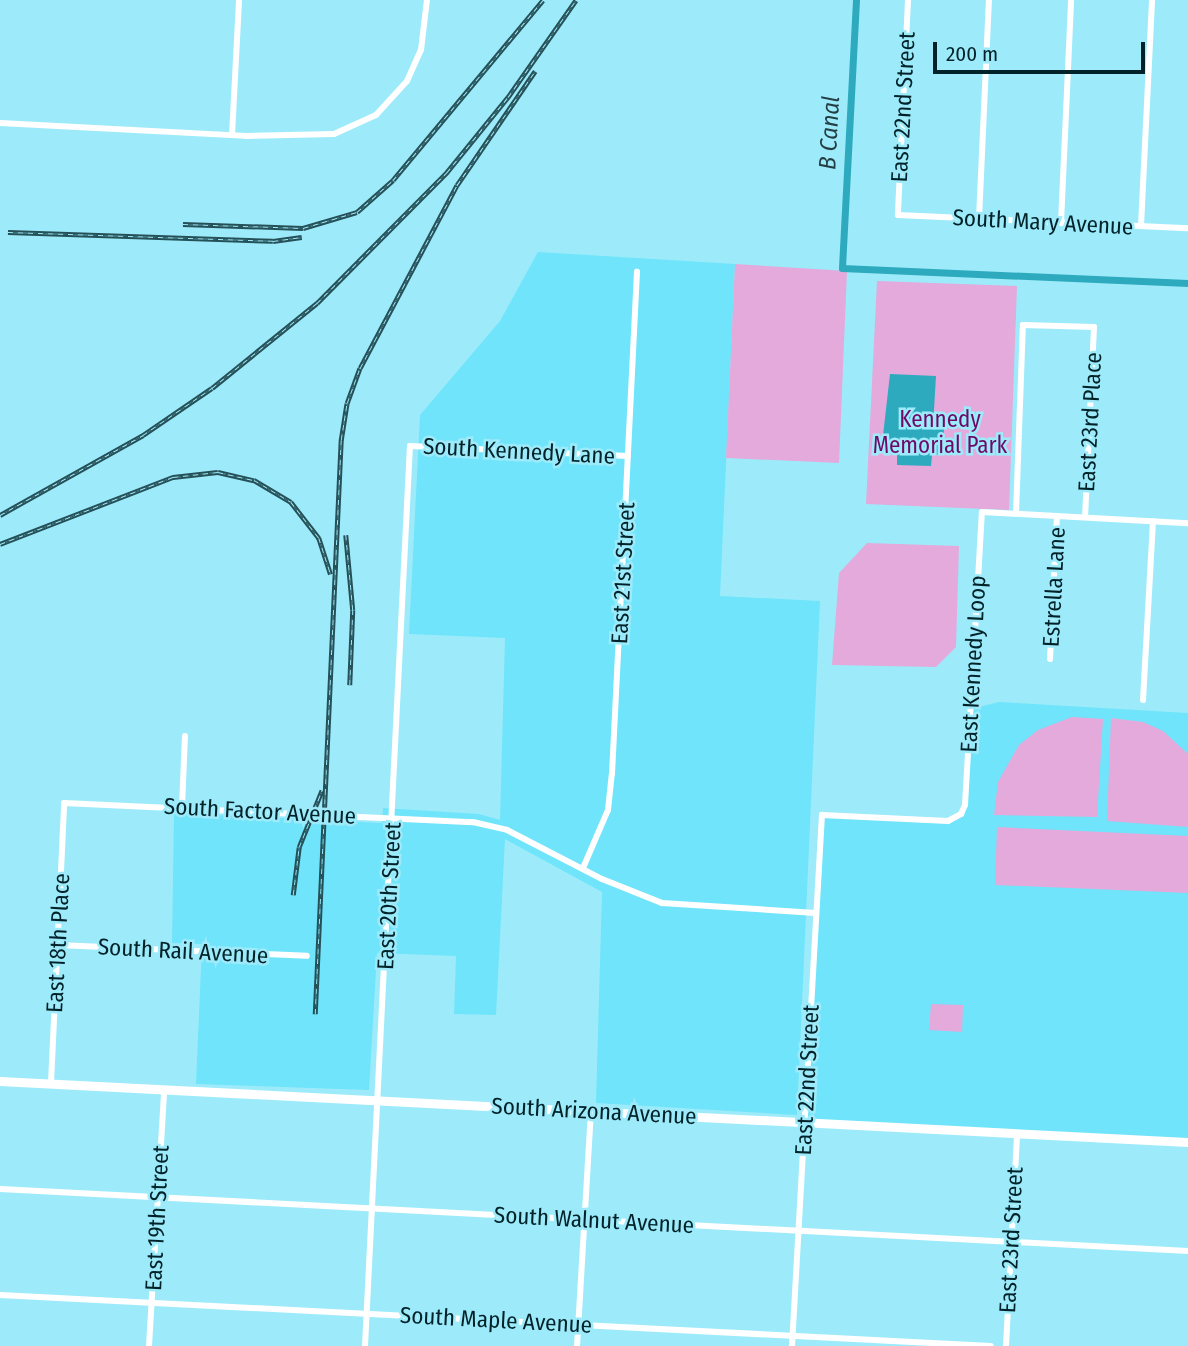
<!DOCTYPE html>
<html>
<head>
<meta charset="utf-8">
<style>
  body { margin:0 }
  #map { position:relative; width:1188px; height:1346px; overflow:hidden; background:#9debfa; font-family:"Fira Sans Condensed",sans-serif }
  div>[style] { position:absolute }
  .built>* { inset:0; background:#70e4fa }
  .green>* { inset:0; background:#e3aadb }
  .water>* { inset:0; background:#2eaabe }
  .canal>* { height:7px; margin:-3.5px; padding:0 3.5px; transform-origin:3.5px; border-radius:3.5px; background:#2eaabe }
  .street>* { height:6px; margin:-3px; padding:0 3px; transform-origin:3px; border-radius:3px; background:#fff }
  .secondary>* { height:9px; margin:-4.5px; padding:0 4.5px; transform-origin:4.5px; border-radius:4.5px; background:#fff }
  .rail>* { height:4.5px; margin-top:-2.25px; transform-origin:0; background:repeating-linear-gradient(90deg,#9debfa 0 5px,#255058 0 10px); box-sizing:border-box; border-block:2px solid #255058 }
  span { translate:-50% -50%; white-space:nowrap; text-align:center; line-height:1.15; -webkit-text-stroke:5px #9debfa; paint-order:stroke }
  .street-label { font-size:23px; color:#012228 }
  .park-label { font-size:23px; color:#6f0968 }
  .water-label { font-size:24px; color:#243e43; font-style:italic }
  .scale { position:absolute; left:933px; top:42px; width:212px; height:32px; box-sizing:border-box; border:4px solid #012228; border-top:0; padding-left:9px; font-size:21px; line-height:24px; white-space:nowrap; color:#012228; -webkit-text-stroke:5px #9debfa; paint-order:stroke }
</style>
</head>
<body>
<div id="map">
  <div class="built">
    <div style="clip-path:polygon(538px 252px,735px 264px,720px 596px,820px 601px,797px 1115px,596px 1103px,602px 892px,505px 839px,496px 1015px,454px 1014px,456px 956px,377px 953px,369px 1090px,196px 1084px,202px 944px,172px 943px,174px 813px,382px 823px,383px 808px,479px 814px,500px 820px,505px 638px,409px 634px,420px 415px,500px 321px)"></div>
    <div style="clip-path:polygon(999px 702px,1188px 713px,1188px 1142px,804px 1124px,822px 815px,948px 821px,960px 814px,965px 805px,971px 709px)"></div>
  </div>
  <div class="green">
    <div style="clip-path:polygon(735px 264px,847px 271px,839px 463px,726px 458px)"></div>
    <div style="clip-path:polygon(877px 281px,1017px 286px,1009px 510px,866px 504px)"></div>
    <div style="clip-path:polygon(867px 543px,959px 546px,956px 647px,936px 667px,832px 665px,839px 573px)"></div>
    <div style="clip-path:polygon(1072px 717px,1103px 719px,1097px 817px,994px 815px,998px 782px,1019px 745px,1038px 730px)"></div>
    <div style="clip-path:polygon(1111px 718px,1143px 722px,1163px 731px,1188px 754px,1188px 827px,1107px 821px)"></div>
    <div style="clip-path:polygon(997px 827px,1188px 836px,1188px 893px,995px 885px)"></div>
    <div style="clip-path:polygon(931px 1004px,963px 1005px,962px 1032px,929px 1030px)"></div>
  </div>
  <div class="water">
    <div style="clip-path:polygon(890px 374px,936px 376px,933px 427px,944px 429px,943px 455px,932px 455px,931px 466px,897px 465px,897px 454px,881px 453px)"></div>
  </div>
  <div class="canal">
    <div style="left:856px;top:0;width:268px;rotate:93deg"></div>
    <div style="left:842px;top:268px;width:346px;rotate:2.5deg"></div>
  </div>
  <div class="street">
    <div style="left:908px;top:0;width:215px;rotate:92.7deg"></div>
    <div style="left:898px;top:215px;width:290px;rotate:2.6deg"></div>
    <div style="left:0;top:123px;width:246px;rotate:3deg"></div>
    <div style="left:246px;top:136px;width:88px;rotate:-1.3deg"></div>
    <div style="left:334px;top:134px;width:46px;rotate:-24.3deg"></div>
    <div style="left:376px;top:115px;width:46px;rotate:-47.6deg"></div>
    <div style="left:407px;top:81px;width:34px;rotate:-66deg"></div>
    <div style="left:421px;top:50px;width:50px;rotate:-83.2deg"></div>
    <div style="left:232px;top:135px;width:135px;rotate:-87deg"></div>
    <div style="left:979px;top:219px;width:219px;rotate:-87.4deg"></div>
    <div style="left:1061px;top:223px;width:223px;rotate:-87.4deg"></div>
    <div style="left:1141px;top:226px;width:226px;rotate:-87.2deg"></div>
    <div style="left:1016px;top:513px;width:188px;rotate:-87.9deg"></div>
    <div style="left:1023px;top:325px;width:71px;rotate:1.6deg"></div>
    <div style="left:1094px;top:327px;width:190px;rotate:92.7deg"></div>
    <div style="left:1050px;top:659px;width:143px;rotate:-87.2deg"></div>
    <div style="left:1143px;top:700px;width:179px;rotate:-86.8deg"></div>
    <div style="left:182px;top:807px;width:71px;rotate:-87.6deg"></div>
    <div style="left:583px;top:868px;width:63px;rotate:-66.7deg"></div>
    <div style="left:608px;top:810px;width:36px;rotate:-84deg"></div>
    <div style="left:612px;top:774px;width:503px;rotate:-87.15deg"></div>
    <div style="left:58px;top:945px;width:249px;rotate:2.5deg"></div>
    <div style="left:51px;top:1083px;width:280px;rotate:-87.3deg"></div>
    <div style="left:64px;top:803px;width:409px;rotate:2.7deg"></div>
    <div style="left:473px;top:822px;width:35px;rotate:13deg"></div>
    <div style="left:507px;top:830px;width:107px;rotate:27.3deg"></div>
    <div style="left:602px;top:879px;width:65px;rotate:21.8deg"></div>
    <div style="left:662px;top:903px;width:154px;rotate:3.7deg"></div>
    <div style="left:0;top:1189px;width:1190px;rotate:2.99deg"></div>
    <div style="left:0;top:1295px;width:992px;rotate:2.95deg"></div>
    <div style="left:149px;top:1346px;width:256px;rotate:-86.6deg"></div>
    <div style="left:365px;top:1346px;width:901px;rotate:-87.14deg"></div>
    <div style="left:410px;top:446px;width:218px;rotate:2.6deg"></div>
    <div style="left:577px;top:1346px;width:235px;rotate:-86.6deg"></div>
    <div style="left:792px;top:1346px;width:532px;rotate:-86.77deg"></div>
    <div style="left:822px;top:815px;width:126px;rotate:2.7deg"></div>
    <div style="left:948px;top:821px;width:15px;rotate:-28deg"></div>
    <div style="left:961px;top:814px;width:10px;rotate:-66deg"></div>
    <div style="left:965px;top:805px;width:293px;rotate:-86.7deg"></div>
    <div style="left:982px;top:512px;width:206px;rotate:3.1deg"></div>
    <div style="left:1006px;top:1346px;width:212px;rotate:-87deg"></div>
  </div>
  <div class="secondary">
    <div style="left:0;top:1081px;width:1190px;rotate:2.94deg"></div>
  </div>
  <div class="rail">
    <div style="left:183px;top:224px;width:120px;rotate:1.9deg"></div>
    <div style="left:303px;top:228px;width:56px;rotate:-16.5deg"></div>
    <div style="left:357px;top:212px;width:48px;rotate:-41.6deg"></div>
    <div style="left:393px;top:180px;width:234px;rotate:-50.2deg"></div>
    <div style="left:8px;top:232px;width:265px;rotate:1.9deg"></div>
    <div style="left:273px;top:241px;width:29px;rotate:-8deg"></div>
    <div style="left:0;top:515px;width:164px;rotate:-29.2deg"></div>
    <div style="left:143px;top:435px;width:83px;rotate:-34.3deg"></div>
    <div style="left:212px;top:388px;width:135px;rotate:-39deg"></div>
    <div style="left:317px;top:303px;width:185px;rotate:-45.2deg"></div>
    <div style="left:447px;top:172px;width:97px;rotate:-50.9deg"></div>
    <div style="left:508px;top:97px;width:118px;rotate:-55deg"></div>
    <div style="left:346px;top:535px;width:75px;rotate:84.7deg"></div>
    <div style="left:353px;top:610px;width:75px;rotate:92.3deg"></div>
    <div style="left:0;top:544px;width:186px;rotate:-21.2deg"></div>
    <div style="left:173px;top:477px;width:45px;rotate:-6.3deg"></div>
    <div style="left:218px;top:472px;width:37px;rotate:13deg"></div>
    <div style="left:254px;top:480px;width:43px;rotate:30.7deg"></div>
    <div style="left:291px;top:502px;width:46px;rotate:52.1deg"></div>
    <div style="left:319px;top:538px;width:38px;rotate:72deg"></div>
    <div style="left:293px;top:895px;width:48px;rotate:-82.9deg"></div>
    <div style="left:299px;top:847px;width:61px;rotate:-68deg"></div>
    <div style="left:315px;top:1014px;width:575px;rotate:-87.41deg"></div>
    <div style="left:341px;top:440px;width:37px;rotate:-81deg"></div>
    <div style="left:347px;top:403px;width:37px;rotate:-70deg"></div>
    <div style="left:360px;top:368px;width:207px;rotate:-62.1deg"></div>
    <div style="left:457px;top:185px;width:138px;rotate:-55.6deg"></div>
  </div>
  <div class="street-label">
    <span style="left:903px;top:107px;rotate:-87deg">East 22nd Street</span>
    <span style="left:1043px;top:222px;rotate:3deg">South Mary Avenue</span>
    <span style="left:1090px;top:422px;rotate:-87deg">East 23rd Place</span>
    <span style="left:519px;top:451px;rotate:3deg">South Kennedy Lane</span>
    <span style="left:623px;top:573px;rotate:-87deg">East 21st Street</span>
    <span style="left:1054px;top:587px;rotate:-87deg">Estrella Lane</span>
    <span style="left:973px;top:664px;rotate:-87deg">East Kennedy Loop</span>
    <span style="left:260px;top:811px;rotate:3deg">South Factor Avenue</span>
    <span style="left:389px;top:896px;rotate:-87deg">East 20th Street</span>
    <span style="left:58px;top:943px;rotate:-87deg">East 18th Place</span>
    <span style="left:183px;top:951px;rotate:3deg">South Rail Avenue</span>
    <span style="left:807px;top:1080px;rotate:-87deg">East 22nd Street</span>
    <span style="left:594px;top:1111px;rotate:3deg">South Arizona Avenue</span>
    <span style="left:157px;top:1218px;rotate:-87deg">East 19th Street</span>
    <span style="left:594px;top:1220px;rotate:3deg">South Walnut Avenue</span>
    <span style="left:1011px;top:1240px;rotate:-87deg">East 23rd Street</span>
    <span style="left:496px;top:1320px;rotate:3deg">South Maple Avenue</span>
  </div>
  <div class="park-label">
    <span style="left:940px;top:432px">Kennedy<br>Memorial Park</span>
  </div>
  <div class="water-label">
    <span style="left:830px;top:133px;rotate:-87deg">B Canal</span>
  </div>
  <div class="scale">200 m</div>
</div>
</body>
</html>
